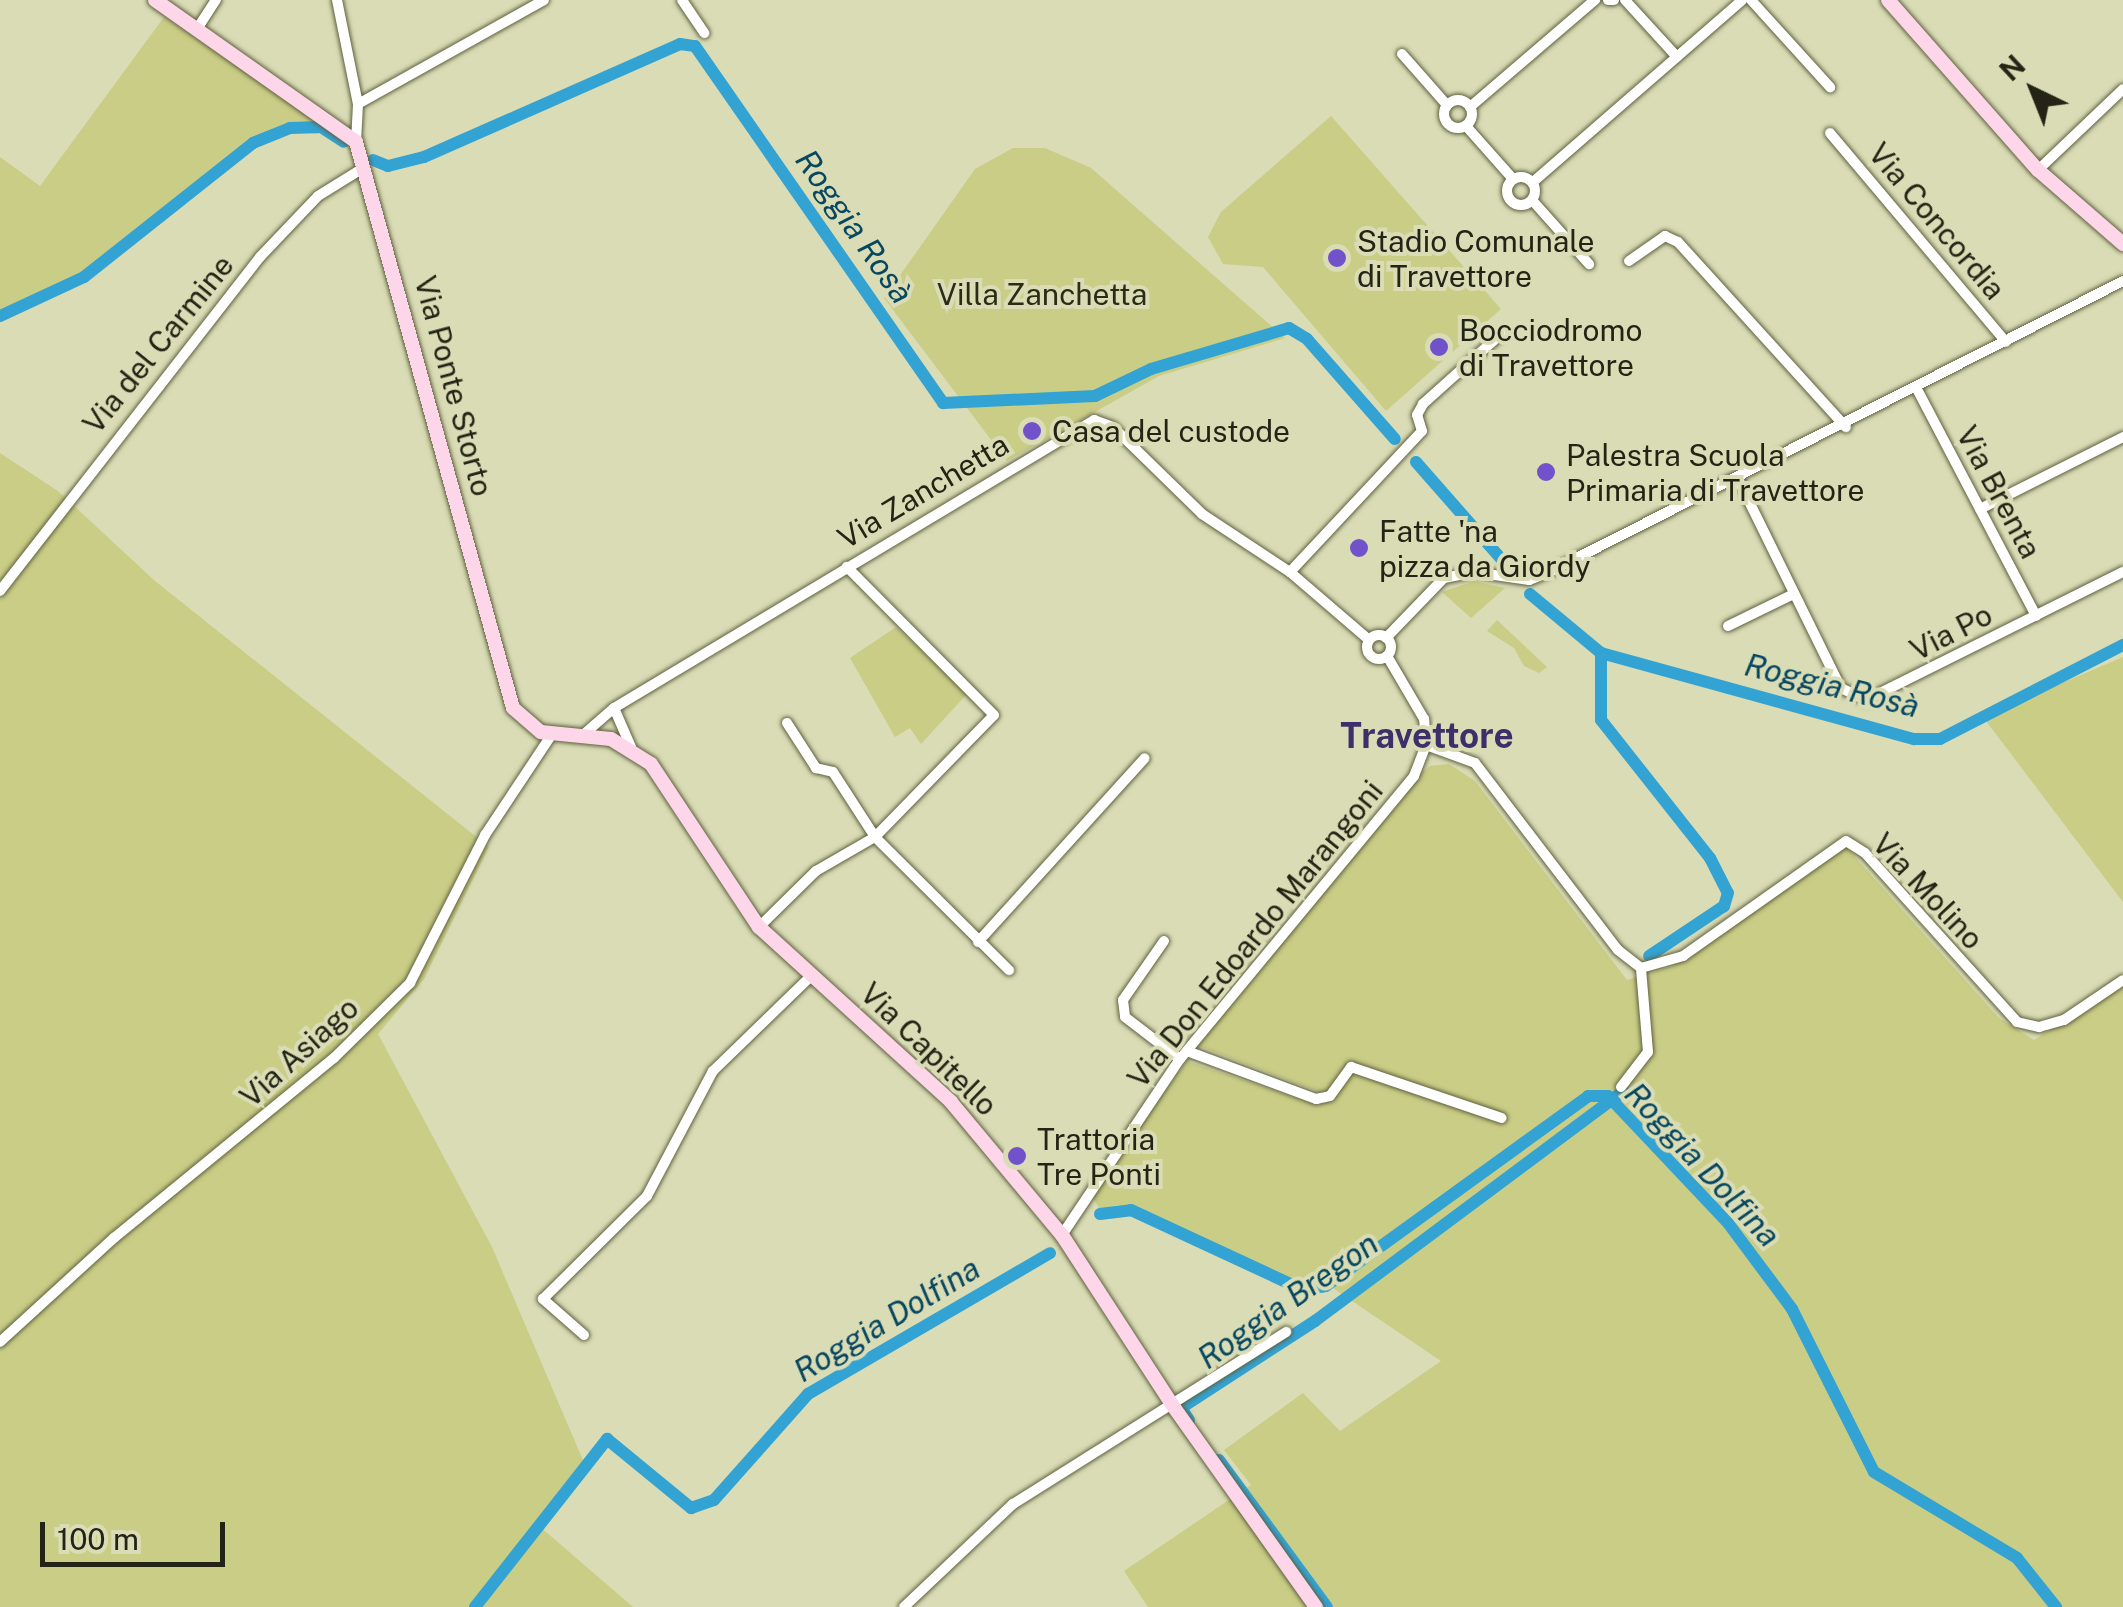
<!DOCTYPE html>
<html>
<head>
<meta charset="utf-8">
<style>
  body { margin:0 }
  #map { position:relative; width:2123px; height:1607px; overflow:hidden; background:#d9dcb5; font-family:"Public Sans",sans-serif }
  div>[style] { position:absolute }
  .green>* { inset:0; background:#cacd86 }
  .canal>* { height:12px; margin:-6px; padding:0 6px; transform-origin:6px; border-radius:6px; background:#33a3d3 }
  .roads { filter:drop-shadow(0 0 2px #5f613f) drop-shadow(0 0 2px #5f613f) }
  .street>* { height:10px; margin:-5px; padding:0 5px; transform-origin:5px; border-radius:5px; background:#fff }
  .street>.ring { margin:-5px; padding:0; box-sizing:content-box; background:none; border:10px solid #fff; border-radius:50% }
  .secondary>* { height:14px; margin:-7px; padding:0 7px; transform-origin:7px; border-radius:7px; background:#fed6ea }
  .dots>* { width:28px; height:28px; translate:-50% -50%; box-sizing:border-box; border:5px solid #d9dcb5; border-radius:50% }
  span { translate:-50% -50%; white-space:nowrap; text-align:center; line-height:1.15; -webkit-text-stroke:8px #d9dcb5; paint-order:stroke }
  .street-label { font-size:30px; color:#232415 }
  .poi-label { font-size:30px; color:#232415 }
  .left { translate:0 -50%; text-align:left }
  .park-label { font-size:30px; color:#2b2c16 }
  .water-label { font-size:32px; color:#074760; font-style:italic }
  .quarter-label { font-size:35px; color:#3c2f6a; font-weight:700 }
  .north { position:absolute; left:1983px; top:40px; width:100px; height:100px; -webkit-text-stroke:8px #d9dcb5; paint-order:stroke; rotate:317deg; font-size:28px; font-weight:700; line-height:40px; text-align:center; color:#232415 }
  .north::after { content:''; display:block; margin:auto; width:35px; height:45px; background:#232415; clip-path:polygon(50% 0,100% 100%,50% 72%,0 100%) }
  .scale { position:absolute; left:40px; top:1522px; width:185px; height:45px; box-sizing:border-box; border:5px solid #232415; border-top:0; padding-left:12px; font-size:30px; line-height:35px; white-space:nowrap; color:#232415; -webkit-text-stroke:8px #d9dcb5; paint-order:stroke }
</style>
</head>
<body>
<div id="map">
  <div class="green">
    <div style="clip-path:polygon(164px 17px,319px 118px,318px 134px,291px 132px,259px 144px,89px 278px,0 319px,0 157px,40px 186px)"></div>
    <div style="clip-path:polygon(1331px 116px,1501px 309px,1386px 411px,1263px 267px,1223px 264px,1208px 237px,1221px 212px)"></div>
    <div style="clip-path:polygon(1013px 148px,1045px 148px,1091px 168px,1285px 338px,1159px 376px,1007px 461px,884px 298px,975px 169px)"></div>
    <div style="clip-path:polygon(0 453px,58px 491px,155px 581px,489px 847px,424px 979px,378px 1034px,492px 1247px,585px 1465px,538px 1525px,633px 1607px,0 1607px)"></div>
    <div style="clip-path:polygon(1474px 581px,1505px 588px,1471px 618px,1442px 592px)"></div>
    <div style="clip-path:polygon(1497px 620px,1547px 667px,1539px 673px,1524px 666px,1514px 648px,1487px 631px)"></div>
    <div style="clip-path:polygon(896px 627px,967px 694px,921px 744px,910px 728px,895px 737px,850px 658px)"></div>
    <div style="clip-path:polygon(2123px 657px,2123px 902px,1983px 717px)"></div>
    <div style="clip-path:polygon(1449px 764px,1475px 781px,1627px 980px,1672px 966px,1846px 847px,1999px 1018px,2034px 1040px,2123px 984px,2123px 1607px,1148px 1607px,1124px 1571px,1251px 1485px,1224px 1450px,1303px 1393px,1340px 1431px,1441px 1361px,1321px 1280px,1295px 1287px,1118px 1205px,1100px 1210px,1091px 1194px,1187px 1061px,1319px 1106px,1322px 1093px,1196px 1045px,1410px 781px,1430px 766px)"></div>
  </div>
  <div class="canal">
    <div style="left:373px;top:160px;width:16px;rotate:22deg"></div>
    <div style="left:388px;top:166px;width:37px;rotate:-14deg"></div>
    <div style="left:424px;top:157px;width:280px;rotate:-23.8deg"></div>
    <div style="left:680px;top:44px;width:15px;rotate:8deg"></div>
    <div style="left:695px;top:46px;width:435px;rotate:55.2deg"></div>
    <div style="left:943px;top:403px;width:152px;rotate:-2.6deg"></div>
    <div style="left:1095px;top:396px;width:62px;rotate:-25.7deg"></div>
    <div style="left:1151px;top:369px;width:144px;rotate:-16.5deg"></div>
    <div style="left:1289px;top:328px;width:21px;rotate:31deg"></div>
    <div style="left:1307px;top:339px;width:133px;rotate:48.7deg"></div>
    <div style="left:0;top:316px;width:93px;rotate:-24.9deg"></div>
    <div style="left:84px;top:277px;width:216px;rotate:-38.4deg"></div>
    <div style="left:253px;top:143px;width:40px;rotate:-22deg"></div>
    <div style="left:290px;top:128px;width:31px;rotate:-2deg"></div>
    <div style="left:321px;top:127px;width:27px;rotate:33deg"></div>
    <div style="left:1416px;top:462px;width:130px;rotate:48.7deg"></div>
    <div style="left:1530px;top:594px;width:92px;rotate:39.7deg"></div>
    <div style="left:1601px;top:653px;width:325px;rotate:15.4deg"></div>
    <div style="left:1914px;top:739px;width:26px"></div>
    <div style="left:1940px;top:739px;width:206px;rotate:-27.2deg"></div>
    <div style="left:1601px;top:653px;width:67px;rotate:90deg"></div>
    <div style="left:1601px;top:720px;width:176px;rotate:51.7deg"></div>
    <div style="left:1710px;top:858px;width:39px;rotate:63deg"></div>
    <div style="left:1728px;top:893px;width:14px;rotate:107deg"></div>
    <div style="left:1724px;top:906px;width:90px;rotate:146.3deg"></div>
    <div style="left:1100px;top:1214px;width:31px;rotate:-7deg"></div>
    <div style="left:1131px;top:1210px;width:190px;rotate:24.9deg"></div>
    <div style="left:1303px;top:1290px;width:23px;rotate:-10deg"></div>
    <div style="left:1326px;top:1286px;width:324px;rotate:-35.9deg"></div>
    <div style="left:1588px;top:1096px;width:20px"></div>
    <div style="left:1608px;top:1096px;width:175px;rotate:46.6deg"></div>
    <div style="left:1728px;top:1223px;width:107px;rotate:53.3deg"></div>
    <div style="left:1792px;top:1309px;width:182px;rotate:63.3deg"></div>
    <div style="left:1874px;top:1472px;width:167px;rotate:31deg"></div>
    <div style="left:2017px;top:1558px;width:63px;rotate:51.5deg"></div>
    <div style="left:1189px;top:1420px;width:14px;rotate:-124deg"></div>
    <div style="left:1181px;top:1408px;width:160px;rotate:-33deg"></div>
    <div style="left:1315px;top:1321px;width:385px;rotate:-36.7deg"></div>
    <div style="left:1219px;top:1460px;width:182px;rotate:53.7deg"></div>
    <div style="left:475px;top:1607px;width:214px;rotate:-51.8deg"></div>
    <div style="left:607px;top:1439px;width:109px;rotate:39.4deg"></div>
    <div style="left:691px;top:1508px;width:24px;rotate:-19deg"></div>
    <div style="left:714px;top:1500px;width:142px;rotate:-48.4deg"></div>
    <div style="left:808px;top:1394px;width:280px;rotate:-30.2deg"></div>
  </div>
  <div class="roads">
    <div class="street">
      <div style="left:337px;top:0;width:106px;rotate:78.6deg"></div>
      <div style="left:358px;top:104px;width:38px;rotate:93deg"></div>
      <div style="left:682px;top:0;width:40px;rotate:56deg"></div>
      <div style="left:1608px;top:0;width:6px"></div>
      <div style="left:1625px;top:0;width:77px;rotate:47.6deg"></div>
      <div style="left:1751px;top:0;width:118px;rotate:47.8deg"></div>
      <div style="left:197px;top:29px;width:35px;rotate:-57deg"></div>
      <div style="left:1402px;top:54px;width:68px;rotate:48.6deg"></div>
      <div class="ring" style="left:1444px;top:100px;width:18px;height:18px"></div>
      <div style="left:358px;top:104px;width:213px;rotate:-29.2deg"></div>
      <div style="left:1470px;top:107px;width:165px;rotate:-40.6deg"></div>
      <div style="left:1466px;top:126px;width:71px;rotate:48.4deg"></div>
      <div style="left:1830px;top:133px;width:273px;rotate:49.9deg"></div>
      <div style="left:2038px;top:170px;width:117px;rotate:-43.6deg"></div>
      <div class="ring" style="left:1507px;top:177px;width:18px;height:18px"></div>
      <div style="left:1533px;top:182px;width:277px;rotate:-41deg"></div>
      <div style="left:1532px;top:200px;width:86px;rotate:48.3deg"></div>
      <div style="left:1629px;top:261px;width:44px;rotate:-34.8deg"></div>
      <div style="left:1665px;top:236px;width:14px;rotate:25deg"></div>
      <div style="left:1678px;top:242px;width:250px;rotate:47.8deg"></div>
      <div style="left:1918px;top:391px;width:254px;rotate:62.3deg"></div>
      <div style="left:1739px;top:481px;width:231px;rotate:63.8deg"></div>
      <div style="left:1841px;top:688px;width:28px;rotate:26deg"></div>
      <div style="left:1866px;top:700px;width:287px;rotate:-26.5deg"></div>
      <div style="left:1980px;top:509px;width:160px;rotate:-26.7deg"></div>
      <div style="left:1290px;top:572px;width:193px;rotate:-46.9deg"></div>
      <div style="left:1422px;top:431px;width:17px;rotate:-107deg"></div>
      <div style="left:1417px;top:415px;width:13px;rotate:-61deg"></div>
      <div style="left:1423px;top:404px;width:105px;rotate:-41.9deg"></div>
      <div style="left:0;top:591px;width:423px;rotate:-52.1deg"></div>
      <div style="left:260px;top:257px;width:84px;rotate:-46.4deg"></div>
      <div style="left:318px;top:196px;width:55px;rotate:-31.7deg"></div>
      <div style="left:1728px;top:626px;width:73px;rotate:-25.9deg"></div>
      <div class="ring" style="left:1367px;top:635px;width:14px;height:14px"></div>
      <div style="left:1386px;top:638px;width:83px;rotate:-46deg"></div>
      <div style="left:1444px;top:578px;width:31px;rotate:-11deg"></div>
      <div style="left:1474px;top:572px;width:56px;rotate:8.3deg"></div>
      <div style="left:1529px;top:580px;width:24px;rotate:-22deg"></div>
      <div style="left:1551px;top:571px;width:641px;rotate:-26.88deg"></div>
      <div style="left:614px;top:708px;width:43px;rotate:66.4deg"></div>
      <div style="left:787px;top:723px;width:54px;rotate:57.2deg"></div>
      <div style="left:816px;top:768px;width:17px;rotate:13deg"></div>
      <div style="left:833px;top:772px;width:77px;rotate:57.1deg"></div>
      <div style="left:875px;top:837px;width:189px;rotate:44.8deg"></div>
      <div style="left:583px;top:735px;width:41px;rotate:-41.1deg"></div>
      <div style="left:614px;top:708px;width:560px;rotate:-30.96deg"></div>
      <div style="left:1094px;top:420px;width:20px;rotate:20deg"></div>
      <div style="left:1113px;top:427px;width:124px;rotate:44.3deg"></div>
      <div style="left:1202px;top:514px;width:105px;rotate:33.4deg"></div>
      <div style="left:1290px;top:572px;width:104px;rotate:40.7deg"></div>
      <div style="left:1426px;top:745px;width:52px;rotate:20.2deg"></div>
      <div style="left:1475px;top:763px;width:235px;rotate:52.6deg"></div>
      <div style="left:1618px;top:950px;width:29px;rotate:38deg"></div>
      <div style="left:1641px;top:968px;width:44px;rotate:-15.9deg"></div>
      <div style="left:1683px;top:956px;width:199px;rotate:-35.2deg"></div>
      <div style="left:1846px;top:841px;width:22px;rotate:32deg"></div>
      <div style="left:1865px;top:853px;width:227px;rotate:48deg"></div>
      <div style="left:2017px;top:1022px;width:23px;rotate:13deg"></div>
      <div style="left:2039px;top:1027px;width:26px;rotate:-16deg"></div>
      <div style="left:2064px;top:1020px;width:71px;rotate:-34.1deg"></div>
      <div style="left:759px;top:927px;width:80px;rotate:-44.5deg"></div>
      <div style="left:816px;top:871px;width:68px;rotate:-30deg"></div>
      <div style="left:875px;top:837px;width:170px;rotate:-45.7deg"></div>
      <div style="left:994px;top:715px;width:209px;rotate:-134.8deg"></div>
      <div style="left:1164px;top:941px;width:72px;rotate:124.8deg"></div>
      <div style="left:1123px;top:1000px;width:17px;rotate:83deg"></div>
      <div style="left:1125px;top:1017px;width:69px;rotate:37.4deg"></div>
      <div style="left:978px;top:942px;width:248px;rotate:-47.8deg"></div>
      <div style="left:1187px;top:1051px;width:138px;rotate:20.4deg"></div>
      <div style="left:1316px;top:1099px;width:14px;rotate:-12deg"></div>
      <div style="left:1330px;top:1096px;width:36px;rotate:-54deg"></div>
      <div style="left:1351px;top:1067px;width:159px;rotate:18.7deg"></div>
      <div style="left:1621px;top:1087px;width:44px;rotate:-52.4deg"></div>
      <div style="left:1648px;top:1052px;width:84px;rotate:-94.8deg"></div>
      <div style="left:1062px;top:1235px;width:212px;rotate:-56.2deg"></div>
      <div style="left:1180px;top:1059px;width:367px;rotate:-50.4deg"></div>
      <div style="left:1414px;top:776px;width:33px;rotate:-69deg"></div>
      <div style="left:1426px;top:745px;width:26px;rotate:-94deg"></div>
      <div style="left:1424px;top:719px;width:73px;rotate:-120.4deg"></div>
      <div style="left:584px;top:1335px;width:55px;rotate:-138.7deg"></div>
      <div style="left:543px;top:1299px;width:146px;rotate:-44.7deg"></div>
      <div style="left:647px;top:1196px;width:141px;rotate:-62.2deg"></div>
      <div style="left:713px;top:1071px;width:136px;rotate:-44.1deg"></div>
      <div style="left:0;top:1342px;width:154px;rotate:-42.4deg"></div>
      <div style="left:114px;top:1238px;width:284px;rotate:-39.3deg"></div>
      <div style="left:334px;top:1058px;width:107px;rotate:-44.6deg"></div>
      <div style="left:410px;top:983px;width:166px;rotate:-63.1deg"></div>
      <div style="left:485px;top:835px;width:121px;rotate:-56.4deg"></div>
      <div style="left:904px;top:1607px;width:150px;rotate:-43.4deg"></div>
      <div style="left:1013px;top:1504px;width:323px;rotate:-32.2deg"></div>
    </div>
    <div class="secondary">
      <div style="left:155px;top:0;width:246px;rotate:35.2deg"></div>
      <div style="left:356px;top:142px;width:587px;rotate:74.5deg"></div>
      <div style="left:513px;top:708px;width:37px;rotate:41deg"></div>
      <div style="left:541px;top:732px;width:70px;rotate:5.7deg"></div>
      <div style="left:611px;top:739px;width:47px;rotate:32deg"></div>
      <div style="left:651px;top:764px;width:196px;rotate:56.5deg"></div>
      <div style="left:759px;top:927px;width:260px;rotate:42.3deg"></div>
      <div style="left:951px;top:1102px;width:173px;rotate:50.2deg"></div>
      <div style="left:1062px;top:1235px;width:204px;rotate:57deg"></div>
      <div style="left:1173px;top:1406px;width:247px;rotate:54.6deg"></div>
      <div style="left:1888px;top:0;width:227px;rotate:48.6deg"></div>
      <div style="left:2038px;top:170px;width:113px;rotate:41deg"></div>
    </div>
  </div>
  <div class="dots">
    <div style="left:1337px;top:258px;background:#7152cb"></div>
    <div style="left:1439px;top:347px;background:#7152cb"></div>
    <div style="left:1032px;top:431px;background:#7152cb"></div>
    <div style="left:1546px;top:472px;background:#7152cb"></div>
    <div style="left:1359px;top:548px;background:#7152cb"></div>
    <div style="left:1017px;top:1156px;background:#7152cb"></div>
  </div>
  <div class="street-label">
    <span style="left:1937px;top:221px;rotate:50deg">Via Concordia</span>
    <span style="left:158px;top:344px;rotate:-51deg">Via del Carmine</span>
    <span style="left:454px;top:386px;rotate:75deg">Via Ponte Storto</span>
    <span style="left:923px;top:491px;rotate:-31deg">Via Zanchetta</span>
    <span style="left:1999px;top:492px;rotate:62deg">Via Brenta</span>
    <span style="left:1951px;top:632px;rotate:-27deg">Via Po</span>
    <span style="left:1928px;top:891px;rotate:47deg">Via Molino</span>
    <span style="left:1255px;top:934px;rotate:-51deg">Via Don Edoardo Marangoni</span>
    <span style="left:929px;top:1049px;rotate:44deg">Via Capitello</span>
    <span style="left:299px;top:1052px;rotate:-42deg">Via Asiago</span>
  </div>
  <div class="poi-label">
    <span class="left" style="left:1357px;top:258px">Stadio Comunale<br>di Travettore</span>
    <span class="left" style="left:1459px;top:347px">Bocciodromo<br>di Travettore</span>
    <span class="left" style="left:1052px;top:431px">Casa del custode</span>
    <span class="left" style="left:1566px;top:472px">Palestra Scuola<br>Primaria di Travettore</span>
    <span class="left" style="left:1379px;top:548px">Fatte 'na<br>pizza da Giordy</span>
    <span class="left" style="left:1037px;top:1156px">Trattoria<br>Tre Ponti</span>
  </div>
  <div class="park-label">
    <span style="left:1042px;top:294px">Villa Zanchetta</span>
  </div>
  <div class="water-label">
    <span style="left:854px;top:227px;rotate:55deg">Roggia Rosà</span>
    <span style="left:1832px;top:686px;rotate:14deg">Roggia Rosà</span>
    <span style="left:1702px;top:1165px;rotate:47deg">Roggia Dolfina</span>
    <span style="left:1288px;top:1301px;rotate:-35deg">Roggia Bregon</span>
    <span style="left:887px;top:1320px;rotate:-31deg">Roggia Dolfina</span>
  </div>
  <div class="quarter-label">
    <span style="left:1427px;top:736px">Travettore</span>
  </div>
  <div class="north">N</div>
  <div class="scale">100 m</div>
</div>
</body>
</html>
